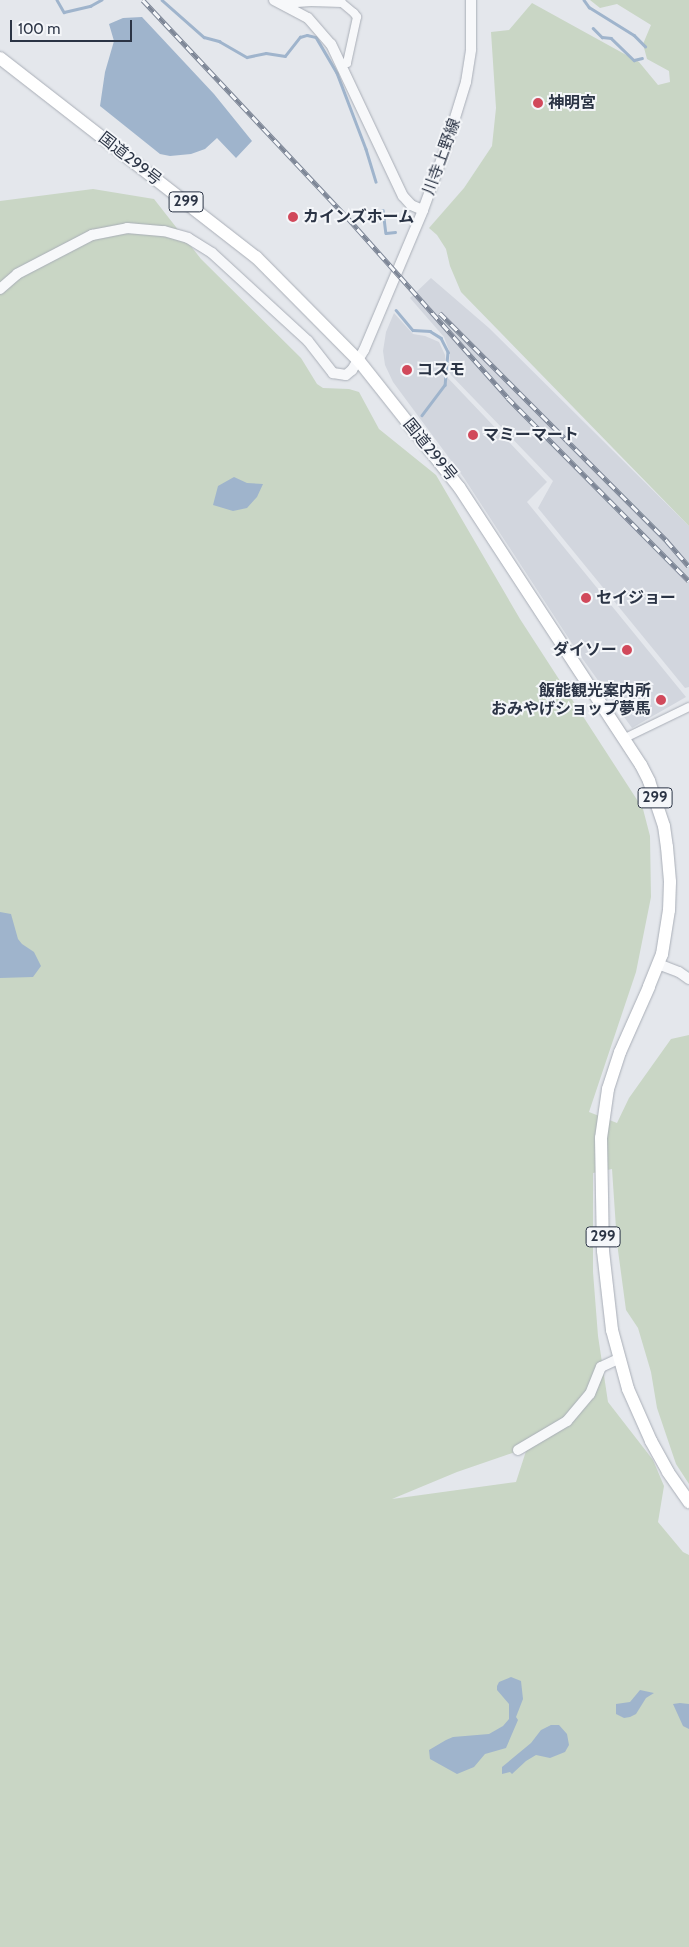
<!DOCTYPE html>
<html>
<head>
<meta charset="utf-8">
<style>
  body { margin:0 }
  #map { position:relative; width:689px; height:1947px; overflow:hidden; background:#e4e7ec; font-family:Cabin,"Noto Sans JP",sans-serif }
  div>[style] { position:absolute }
  .built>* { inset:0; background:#d2d6de }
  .green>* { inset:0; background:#c9d6c5 }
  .water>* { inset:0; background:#9fb4cc }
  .stream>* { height:2.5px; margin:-1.25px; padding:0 1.25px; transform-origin:1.25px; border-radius:1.25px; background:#9fb4cc }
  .roads { filter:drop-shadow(0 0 1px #a9aeb7) drop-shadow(0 0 1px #a9aeb7) }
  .minor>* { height:8px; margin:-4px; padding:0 4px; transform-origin:4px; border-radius:4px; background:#f7f8fa }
  .tertiary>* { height:10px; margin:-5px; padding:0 5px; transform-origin:5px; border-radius:5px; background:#f7f8fa }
  .trunk>* { height:12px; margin:-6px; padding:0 6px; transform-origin:6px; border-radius:6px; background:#fff }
  .rail>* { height:4.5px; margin-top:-2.25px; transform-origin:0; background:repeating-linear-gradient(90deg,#f4f6f9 0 8px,#7d8696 0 16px); box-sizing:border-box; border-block:1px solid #7d8696 }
  .dots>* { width:14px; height:14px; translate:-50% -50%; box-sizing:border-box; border:2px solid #f4f6f9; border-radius:50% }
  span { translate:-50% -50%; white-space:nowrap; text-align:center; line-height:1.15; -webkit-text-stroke:4px #f4f6f9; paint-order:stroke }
  .shield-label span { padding:1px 4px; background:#f4f6f9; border:1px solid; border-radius:4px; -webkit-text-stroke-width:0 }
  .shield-label { font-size:15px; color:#2b3445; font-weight:700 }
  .poi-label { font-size:16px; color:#2b3445; font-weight:700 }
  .left { translate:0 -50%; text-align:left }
  .right { translate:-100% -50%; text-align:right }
  .street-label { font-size:16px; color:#2b3445 }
  .scale { position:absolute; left:10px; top:20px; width:122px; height:22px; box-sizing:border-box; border:2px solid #2b3445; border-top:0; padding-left:6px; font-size:15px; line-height:18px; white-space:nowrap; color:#2b3445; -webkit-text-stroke:4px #f4f6f9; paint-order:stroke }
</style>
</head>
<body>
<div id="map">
  <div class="built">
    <div style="clip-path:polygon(431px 278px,489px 328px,689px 526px,689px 687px,685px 688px,538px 508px,553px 481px,449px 373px,450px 353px,444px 337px,410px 298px)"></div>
    <div style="clip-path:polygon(394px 313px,413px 334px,425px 336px,439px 342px,445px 355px,447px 377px,547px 482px,527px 502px,686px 697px,632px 728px,577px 651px,464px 478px,393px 382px,385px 365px,383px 351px,386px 332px)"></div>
  </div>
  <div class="green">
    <div style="clip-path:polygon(590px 0,689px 0,689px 526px,461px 292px,450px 266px,446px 249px,437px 235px,429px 228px,464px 188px,492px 146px,496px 108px,491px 32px,509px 30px,532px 3px,639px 62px,658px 85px,670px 82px,669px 71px,647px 59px,643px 44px,651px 25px,617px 4px,600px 8px)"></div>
    <div style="clip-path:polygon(evenodd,93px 189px,154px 199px,201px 259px,301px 358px,317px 384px,323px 388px,349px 389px,359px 392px,379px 429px,436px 475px,520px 619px,643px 809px,650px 836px,651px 897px,636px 972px,589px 1112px,617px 1123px,629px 1098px,671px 1039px,689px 1035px,689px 1484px,676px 1464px,657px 1408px,651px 1372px,638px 1328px,626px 1310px,617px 1243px,612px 1169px,593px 1173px,593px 1272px,598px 1336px,608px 1402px,653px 1460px,664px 1486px,658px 1522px,683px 1552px,689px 1555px,689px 1947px,0 1947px,0 201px,93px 189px,527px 1448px,516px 1482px,392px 1499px,457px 1472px,527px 1448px)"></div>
  </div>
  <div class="water">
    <div style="clip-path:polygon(142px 17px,214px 94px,252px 141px,236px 158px,217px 138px,205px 149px,191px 154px,170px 156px,160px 154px,100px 106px,105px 72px,114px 41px,109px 24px,123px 18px)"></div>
    <div style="clip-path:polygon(234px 477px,247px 483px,263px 484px,257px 497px,247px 508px,233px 511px,213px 505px,218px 486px)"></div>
    <div style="clip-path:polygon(0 912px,11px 914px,18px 939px,22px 944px,34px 952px,41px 966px,33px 977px,0 978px)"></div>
    <div style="clip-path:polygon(511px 1677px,521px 1681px,523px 1699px,516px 1717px,518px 1720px,506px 1748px,485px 1754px,474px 1767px,457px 1774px,430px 1759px,429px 1750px,446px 1740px,453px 1737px,489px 1734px,503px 1726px,509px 1719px,509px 1704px,497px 1690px,497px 1686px,499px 1682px)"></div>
    <div style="clip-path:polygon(640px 1690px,654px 1693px,646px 1698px,636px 1714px,630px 1717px,624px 1718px,616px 1714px,616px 1704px,630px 1702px)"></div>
    <div style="clip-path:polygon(680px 1703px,689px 1704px,689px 1729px,683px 1726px,673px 1704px)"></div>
    <div style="clip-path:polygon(551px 1725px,559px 1725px,567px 1734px,569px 1745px,565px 1752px,550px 1758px,536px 1755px,526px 1761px,512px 1774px,510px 1772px,502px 1774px,502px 1767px,531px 1743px,541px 1730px)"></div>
  </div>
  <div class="stream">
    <div style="left:57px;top:0;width:14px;rotate:60deg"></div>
    <div style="left:64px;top:12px;width:27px;rotate:-13deg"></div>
    <div style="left:90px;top:6px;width:13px;rotate:-29deg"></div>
    <div style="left:162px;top:0;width:56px;rotate:41.4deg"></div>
    <div style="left:204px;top:37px;width:16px;rotate:15deg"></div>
    <div style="left:219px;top:41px;width:32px;rotate:30deg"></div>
    <div style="left:247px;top:57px;width:19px;rotate:-12deg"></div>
    <div style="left:266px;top:53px;width:19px;rotate:9deg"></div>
    <div style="left:285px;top:56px;width:24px;rotate:-52deg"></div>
    <div style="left:300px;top:37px;width:7px;rotate:-16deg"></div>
    <div style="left:307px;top:35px;width:9px;rotate:13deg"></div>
    <div style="left:316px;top:37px;width:42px;rotate:59.7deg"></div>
    <div style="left:337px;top:73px;width:81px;rotate:69.1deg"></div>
    <div style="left:366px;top:149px;width:34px;rotate:73deg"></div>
    <div style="left:584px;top:0;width:9px;rotate:54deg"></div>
    <div style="left:589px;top:7px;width:53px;rotate:31.9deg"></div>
    <div style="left:634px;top:35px;width:16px;rotate:45deg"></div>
    <div style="left:593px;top:28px;width:13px;rotate:45deg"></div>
    <div style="left:602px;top:37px;width:9px;rotate:6deg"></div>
    <div style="left:611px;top:38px;width:32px;rotate:44deg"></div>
    <div style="left:634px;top:60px;width:8px;rotate:-14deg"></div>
    <div style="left:383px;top:210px;width:23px;rotate:83deg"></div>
    <div style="left:386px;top:233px;width:9px;rotate:-6deg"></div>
    <div style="left:396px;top:310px;width:26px;rotate:50deg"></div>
    <div style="left:413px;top:330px;width:17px;rotate:3deg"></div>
    <div style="left:430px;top:331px;width:13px;rotate:32deg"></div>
    <div style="left:441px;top:338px;width:16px;rotate:63deg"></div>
    <div style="left:448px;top:352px;width:33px;rotate:95deg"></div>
    <div style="left:445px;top:385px;width:38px;rotate:127deg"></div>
  </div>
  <div class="roads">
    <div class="minor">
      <div style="left:283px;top:4px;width:28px;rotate:-4deg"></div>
      <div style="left:311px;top:2px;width:31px;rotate:2deg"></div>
      <div style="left:342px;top:3px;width:16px;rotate:40deg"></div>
      <div style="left:354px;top:13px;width:5px;rotate:53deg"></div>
      <div style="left:357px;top:17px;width:47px;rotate:102.3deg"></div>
      <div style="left:347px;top:63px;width:5px;rotate:169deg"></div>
      <div style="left:623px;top:739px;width:73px;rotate:-25.9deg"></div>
    </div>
    <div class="tertiary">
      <div style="left:274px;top:0;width:38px;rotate:28deg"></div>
      <div style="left:308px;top:18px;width:35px;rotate:49deg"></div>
      <div style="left:331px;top:44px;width:168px;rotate:64.7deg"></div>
      <div style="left:403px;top:196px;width:12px;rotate:48deg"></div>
      <div style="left:411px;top:205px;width:13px;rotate:23deg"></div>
      <div style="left:0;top:289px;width:23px;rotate:-41deg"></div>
      <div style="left:17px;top:274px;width:85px;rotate:-27.5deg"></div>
      <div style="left:92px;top:235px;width:36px;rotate:-11deg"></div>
      <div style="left:127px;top:228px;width:37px;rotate:5deg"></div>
      <div style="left:164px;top:231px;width:25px;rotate:16deg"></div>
      <div style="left:188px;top:238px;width:28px;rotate:32deg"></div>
      <div style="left:212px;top:253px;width:130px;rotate:42.5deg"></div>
      <div style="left:308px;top:341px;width:41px;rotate:52deg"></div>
      <div style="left:333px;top:373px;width:13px;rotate:9deg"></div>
      <div style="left:346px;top:375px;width:8px;rotate:-40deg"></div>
      <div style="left:352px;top:370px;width:23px;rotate:-59deg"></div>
      <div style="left:364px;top:350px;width:152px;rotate:-67.1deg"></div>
      <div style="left:423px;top:210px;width:67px;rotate:-69.9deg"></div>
      <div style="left:446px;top:147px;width:68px;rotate:-72.9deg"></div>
      <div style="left:466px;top:82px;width:33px;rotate:-81deg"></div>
      <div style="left:471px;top:49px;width:49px;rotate:-90deg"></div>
      <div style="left:658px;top:964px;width:22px;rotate:21deg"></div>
      <div style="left:679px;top:972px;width:12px;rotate:35deg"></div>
      <div style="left:518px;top:1450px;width:57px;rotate:-30.6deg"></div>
      <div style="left:567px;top:1421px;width:35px;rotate:-50deg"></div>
      <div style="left:590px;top:1394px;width:29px;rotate:-68deg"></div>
      <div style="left:601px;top:1367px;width:19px;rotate:-25deg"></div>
    </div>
    <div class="trunk">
      <div style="left:0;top:58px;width:324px;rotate:37.9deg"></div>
      <div style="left:256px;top:257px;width:146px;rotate:45.3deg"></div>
      <div style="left:359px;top:361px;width:161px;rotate:51.6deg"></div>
      <div style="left:459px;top:487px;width:332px;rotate:56.8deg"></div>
      <div style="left:641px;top:765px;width:18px;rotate:63deg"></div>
      <div style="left:649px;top:781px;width:47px;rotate:71.6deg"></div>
      <div style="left:664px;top:826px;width:21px;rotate:82deg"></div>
      <div style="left:667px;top:847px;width:35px;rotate:85deg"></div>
      <div style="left:670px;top:882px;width:28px;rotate:92deg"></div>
      <div style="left:669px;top:910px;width:45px;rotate:99deg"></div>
      <div style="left:662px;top:954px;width:35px;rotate:112deg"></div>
      <div style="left:649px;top:987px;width:71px;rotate:114deg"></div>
      <div style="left:620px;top:1052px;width:39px;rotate:108deg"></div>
      <div style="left:608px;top:1089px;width:49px;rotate:98.1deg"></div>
      <div style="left:601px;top:1138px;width:113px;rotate:89deg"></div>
      <div style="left:603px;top:1251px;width:80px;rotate:83.5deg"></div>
      <div style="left:612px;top:1330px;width:61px;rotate:74.8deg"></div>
      <div style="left:628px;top:1389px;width:57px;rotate:66.1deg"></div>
      <div style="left:651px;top:1441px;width:35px;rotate:61deg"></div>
      <div style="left:668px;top:1472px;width:37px;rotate:55deg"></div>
    </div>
  </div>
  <div class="rail">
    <div style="left:143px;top:0;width:298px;rotate:46.8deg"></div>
    <div style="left:347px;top:217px;width:242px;rotate:48.3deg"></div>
    <div style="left:508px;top:398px;width:257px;rotate:45.3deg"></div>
    <div style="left:440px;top:313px;width:322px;rotate:45.1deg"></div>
    <div style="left:667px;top:541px;width:33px;rotate:49deg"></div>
  </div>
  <div class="dots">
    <div style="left:538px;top:103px;background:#d1495b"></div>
    <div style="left:293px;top:217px;background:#d1495b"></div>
    <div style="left:407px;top:370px;background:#d1495b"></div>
    <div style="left:473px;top:435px;background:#d1495b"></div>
    <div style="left:586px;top:598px;background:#d1495b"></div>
    <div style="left:627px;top:650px;background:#d1495b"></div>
    <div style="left:661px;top:700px;background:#d1495b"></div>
  </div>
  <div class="shield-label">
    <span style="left:186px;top:202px">299</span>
    <span style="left:655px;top:798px">299</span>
    <span style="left:603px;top:1237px">299</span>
  </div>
  <div class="poi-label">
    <span class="left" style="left:548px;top:103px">神明宮</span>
    <span class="left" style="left:303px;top:217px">カインズホーム</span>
    <span class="left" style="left:417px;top:370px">コスモ</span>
    <span class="left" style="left:483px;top:435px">マミーマート</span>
    <span class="left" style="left:596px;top:598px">セイジョー</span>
    <span class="right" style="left:617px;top:650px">ダイソー</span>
    <span class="right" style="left:651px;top:700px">飯能観光案内所<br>おみやげショップ夢馬</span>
  </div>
  <div class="street-label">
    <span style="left:442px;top:157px;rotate:-70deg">川寺上野線</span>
    <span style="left:130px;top:159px;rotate:38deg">国道299号</span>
    <span style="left:430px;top:450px;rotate:51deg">国道299号</span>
  </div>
  <div class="scale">100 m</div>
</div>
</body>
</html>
